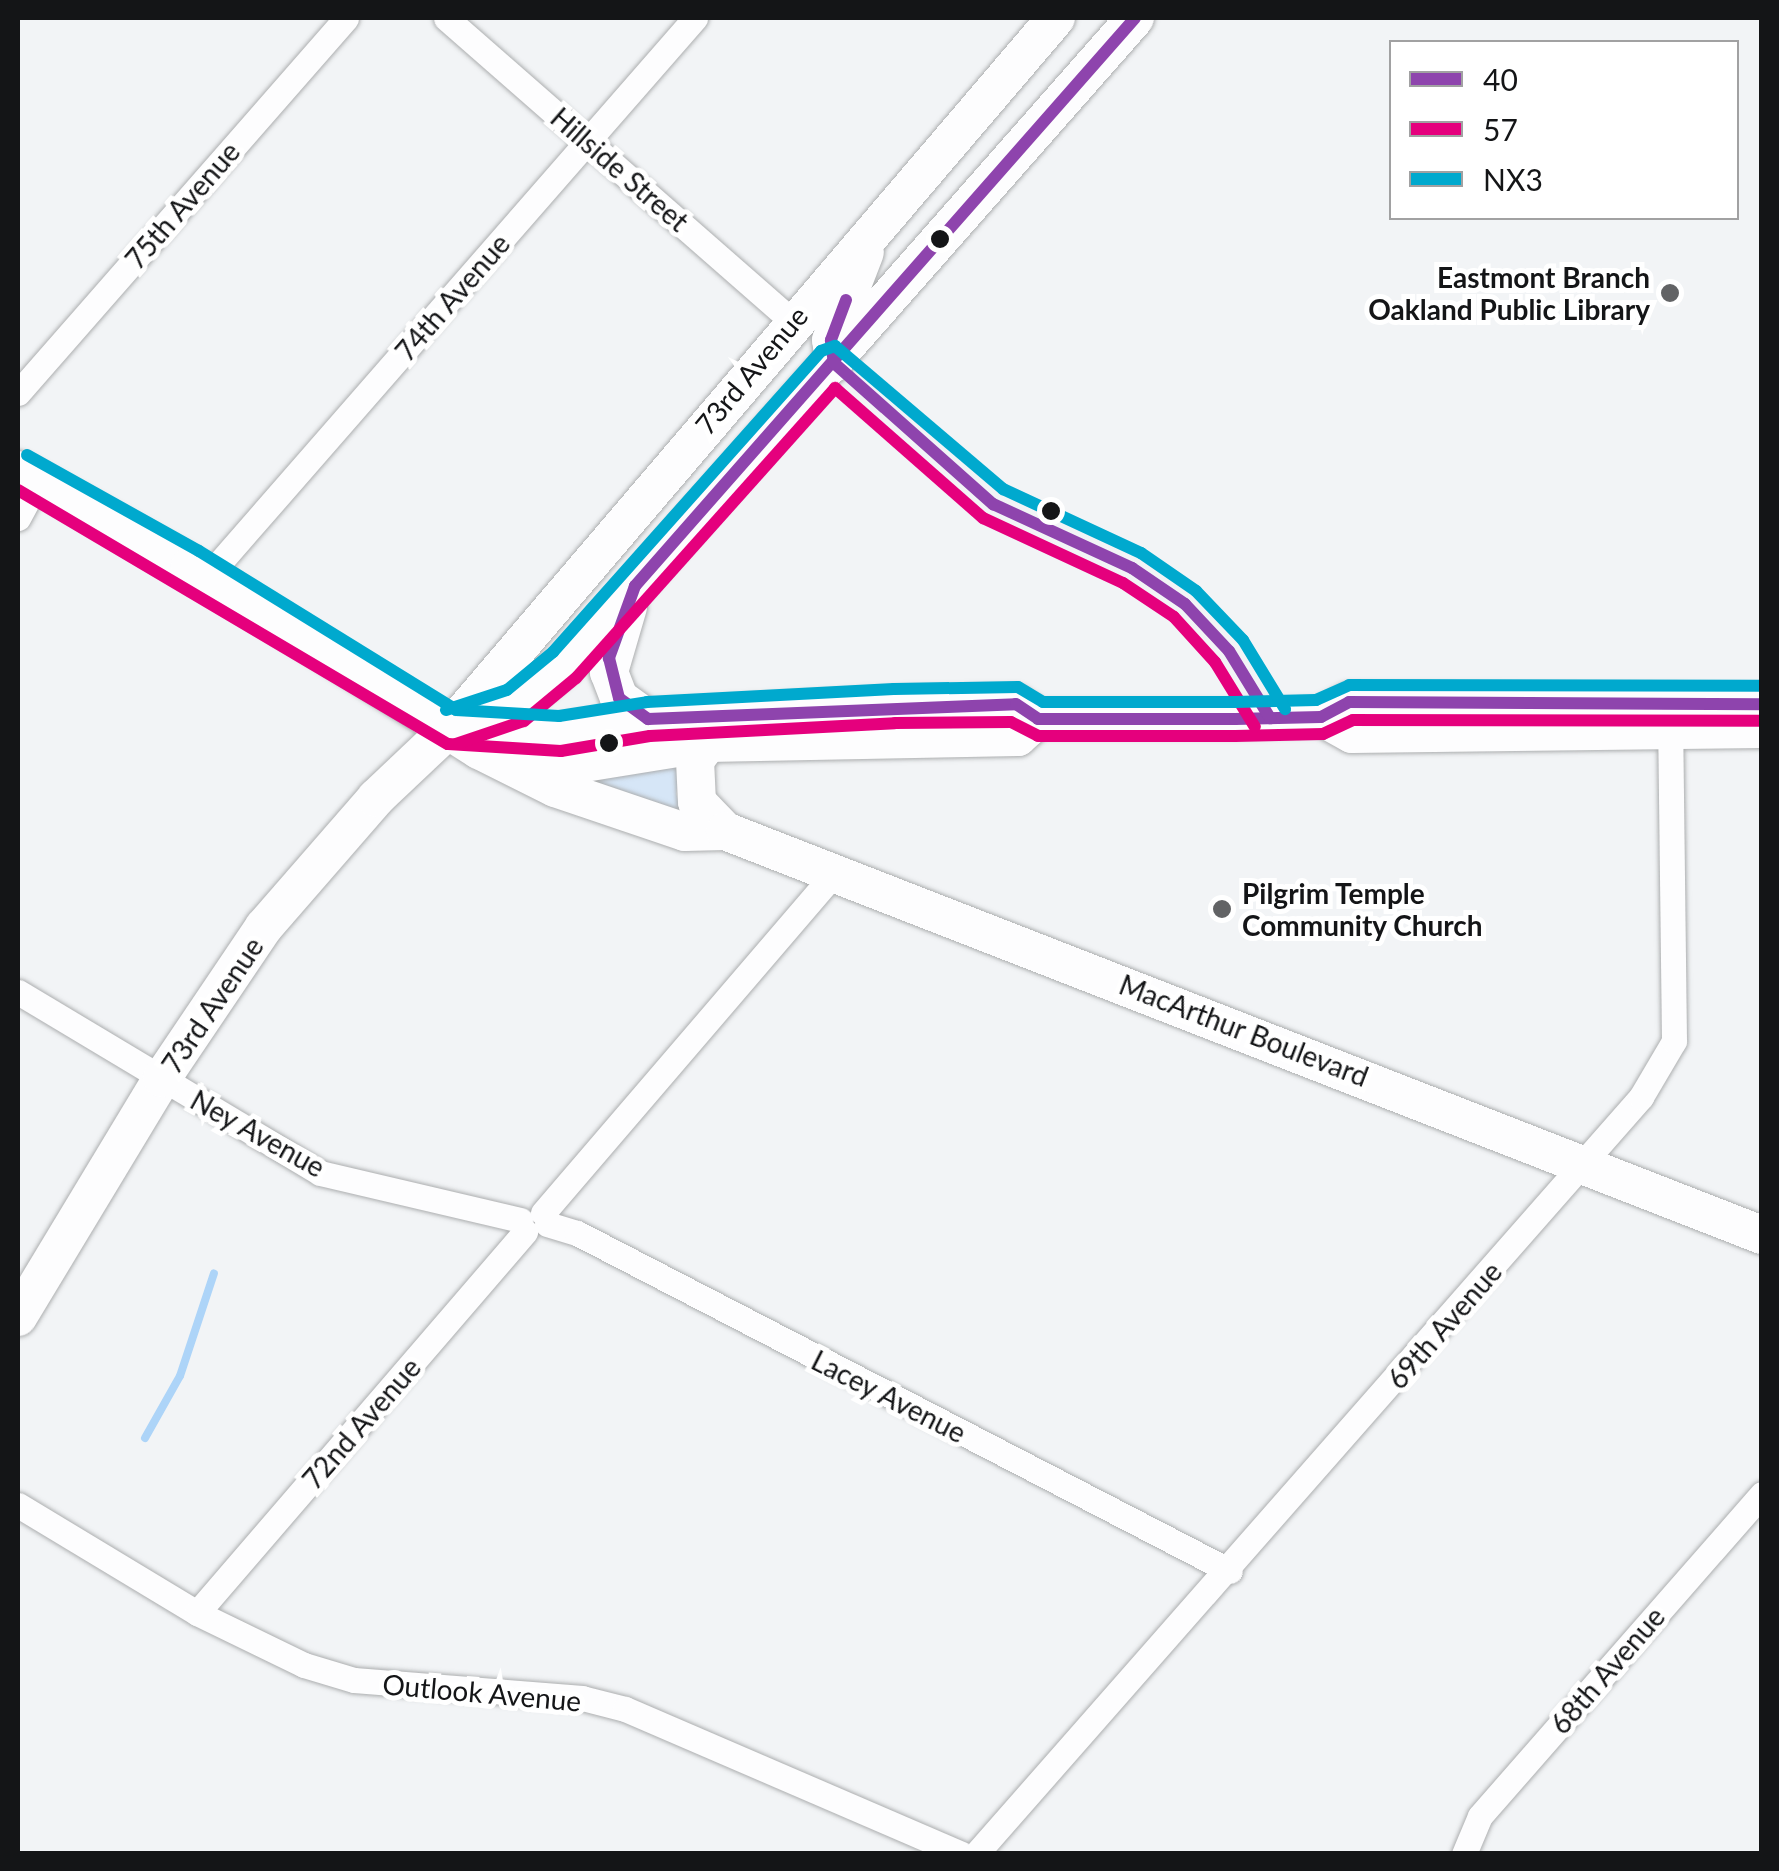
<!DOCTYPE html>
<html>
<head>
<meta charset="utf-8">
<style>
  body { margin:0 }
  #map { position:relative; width:1779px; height:1871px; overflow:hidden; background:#f2f4f6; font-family:Lato,sans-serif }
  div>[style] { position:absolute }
  .green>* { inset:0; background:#d6e6f7 }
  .stream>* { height:8px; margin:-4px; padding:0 4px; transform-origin:4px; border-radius:4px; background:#add4f8 }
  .roads { filter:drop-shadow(0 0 2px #acaeaf) drop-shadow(0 0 2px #acaeaf) }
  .minor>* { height:25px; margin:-12.5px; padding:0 12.5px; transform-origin:12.5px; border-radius:12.5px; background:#fdfdfe }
  .secondary>* { height:38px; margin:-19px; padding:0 19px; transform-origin:19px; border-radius:19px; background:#fdfdfe }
  .bus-1>* { height:12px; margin:-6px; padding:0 6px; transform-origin:6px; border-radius:6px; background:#8e44ad }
  .bus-2>* { height:12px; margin:-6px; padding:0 6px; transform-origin:6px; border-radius:6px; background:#e5007d }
  .bus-3>* { height:12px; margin:-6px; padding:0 6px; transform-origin:6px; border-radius:6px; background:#00a9ce }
  .dots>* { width:28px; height:28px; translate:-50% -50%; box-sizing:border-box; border:5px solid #fff; border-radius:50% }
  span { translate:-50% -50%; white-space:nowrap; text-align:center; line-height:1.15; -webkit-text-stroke:10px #fff; paint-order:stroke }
  .street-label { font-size:28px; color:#141517 }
  .poi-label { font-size:28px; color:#141517; font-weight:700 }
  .right { translate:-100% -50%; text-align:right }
  .left { translate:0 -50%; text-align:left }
  .frame { position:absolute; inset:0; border:20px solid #141517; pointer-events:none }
  .legend { position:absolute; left:1389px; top:40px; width:350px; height:180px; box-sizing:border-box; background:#fff; border:2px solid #a1a1a2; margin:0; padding:12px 18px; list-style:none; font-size:30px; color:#141517 }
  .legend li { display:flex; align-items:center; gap:20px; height:50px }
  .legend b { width:50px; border:2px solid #a1a1a2 }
</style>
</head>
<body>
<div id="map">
  <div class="green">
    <div style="clip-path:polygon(682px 761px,676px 794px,687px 819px,577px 779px)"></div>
  </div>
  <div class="stream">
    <div style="left:145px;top:1438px;width:71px;rotate:-60.6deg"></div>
    <div style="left:180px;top:1376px;width:108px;rotate:-71.7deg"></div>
  </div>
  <div class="roads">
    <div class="minor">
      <div style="left:446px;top:18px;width:460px;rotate:41.2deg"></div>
      <div style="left:18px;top:393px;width:498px;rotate:-48.8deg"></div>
      <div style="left:18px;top:518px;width:42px;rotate:-61.6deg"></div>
      <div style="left:208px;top:576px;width:741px;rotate:-48.89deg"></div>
      <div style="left:18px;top:992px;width:352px;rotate:30.9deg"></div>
      <div style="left:320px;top:1173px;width:206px;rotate:13.2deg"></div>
      <div style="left:543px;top:1213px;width:449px;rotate:-49.4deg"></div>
      <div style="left:547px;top:1224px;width:31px;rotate:17deg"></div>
      <div style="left:577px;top:1233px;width:735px;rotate:27.37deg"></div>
      <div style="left:18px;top:1505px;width:209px;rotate:31.1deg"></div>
      <div style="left:197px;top:1613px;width:119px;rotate:25.9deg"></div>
      <div style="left:304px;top:1665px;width:52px;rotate:16.7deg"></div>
      <div style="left:354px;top:1680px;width:229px;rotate:4.5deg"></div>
      <div style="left:582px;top:1698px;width:44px;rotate:14.3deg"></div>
      <div style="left:625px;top:1709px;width:366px;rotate:23.3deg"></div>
      <div style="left:197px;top:1613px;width:503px;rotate:-49.28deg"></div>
      <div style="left:976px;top:1854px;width:1008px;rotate:-48.7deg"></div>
      <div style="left:1641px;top:1097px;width:65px;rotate:-59.5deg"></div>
      <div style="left:1674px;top:1041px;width:323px;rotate:-90.7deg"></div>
      <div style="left:1464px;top:1854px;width:41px;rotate:-67.2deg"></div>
      <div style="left:1480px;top:1816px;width:428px;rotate:-48.8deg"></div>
    </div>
    <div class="secondary">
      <div style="left:834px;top:363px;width:23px;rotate:-97deg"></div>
      <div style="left:831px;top:340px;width:94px;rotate:-68.9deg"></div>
      <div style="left:18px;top:470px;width:197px;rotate:29.2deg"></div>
      <div style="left:190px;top:566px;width:343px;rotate:32.5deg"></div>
      <div style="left:479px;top:750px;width:85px;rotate:26.6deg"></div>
      <div style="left:555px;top:788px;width:137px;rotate:18.7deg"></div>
      <div style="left:685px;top:832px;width:40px;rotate:-1.4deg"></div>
      <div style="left:628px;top:607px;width:68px;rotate:106.3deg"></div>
      <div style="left:609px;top:672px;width:28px;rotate:69deg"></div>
      <div style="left:619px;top:698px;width:36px;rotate:36deg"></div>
      <div style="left:1321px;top:717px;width:35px;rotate:29deg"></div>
      <div style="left:1352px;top:734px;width:410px;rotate:-0.7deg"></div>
      <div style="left:468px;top:722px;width:51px;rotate:-18.4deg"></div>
      <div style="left:516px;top:706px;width:64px;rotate:-39.9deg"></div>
      <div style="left:565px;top:665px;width:862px;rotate:-48.62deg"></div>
      <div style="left:451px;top:727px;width:109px;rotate:3.7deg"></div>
      <div style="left:560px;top:734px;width:89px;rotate:-9.7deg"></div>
      <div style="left:648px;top:719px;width:246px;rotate:-3deg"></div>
      <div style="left:894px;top:706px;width:122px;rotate:-0.9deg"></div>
      <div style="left:1016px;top:704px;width:27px;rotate:34deg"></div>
      <div style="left:1038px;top:719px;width:197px"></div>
      <div style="left:1235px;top:719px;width:86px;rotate:-1.3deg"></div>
      <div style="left:1321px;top:717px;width:32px;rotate:-28deg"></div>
      <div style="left:1349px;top:702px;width:413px;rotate:0.3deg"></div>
      <div style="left:708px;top:743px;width:21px;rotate:127deg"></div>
      <div style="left:695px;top:760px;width:42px;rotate:87.3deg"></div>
      <div style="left:697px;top:802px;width:40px;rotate:46deg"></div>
      <div style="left:725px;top:831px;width:1113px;rotate:21.29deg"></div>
      <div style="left:520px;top:764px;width:52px;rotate:1.1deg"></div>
      <div style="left:572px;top:765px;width:138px;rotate:-9.2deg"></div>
      <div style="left:708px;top:743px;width:310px;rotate:-1.1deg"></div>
      <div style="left:1018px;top:737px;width:27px;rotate:-42deg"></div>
      <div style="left:18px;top:1317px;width:279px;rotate:-58.9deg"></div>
      <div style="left:162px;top:1078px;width:182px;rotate:-56deg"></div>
      <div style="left:264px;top:927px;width:171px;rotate:-49deg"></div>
      <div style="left:376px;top:798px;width:103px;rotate:-43.4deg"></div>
      <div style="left:451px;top:727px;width:932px;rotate:-49.53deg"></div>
    </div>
  </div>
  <div class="bus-1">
    <div style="left:1135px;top:18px;width:757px;rotate:131.36deg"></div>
    <div style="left:635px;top:586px;width:77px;rotate:109.9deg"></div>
    <div style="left:609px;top:658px;width:41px;rotate:76deg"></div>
    <div style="left:619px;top:698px;width:36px;rotate:36deg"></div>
    <div style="left:648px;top:719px;width:368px;rotate:-2.3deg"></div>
    <div style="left:1016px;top:704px;width:27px;rotate:34deg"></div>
    <div style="left:1038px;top:719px;width:197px"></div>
    <div style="left:1235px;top:719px;width:86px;rotate:-1.3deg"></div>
    <div style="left:1321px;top:717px;width:32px;rotate:-28deg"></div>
    <div style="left:1349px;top:702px;width:413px;rotate:0.3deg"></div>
    <div style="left:846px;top:300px;width:43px;rotate:110.6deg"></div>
    <div style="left:831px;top:340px;width:23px;rotate:83deg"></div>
    <div style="left:834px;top:363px;width:213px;rotate:41.6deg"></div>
    <div style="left:993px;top:504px;width:153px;rotate:24.7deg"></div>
    <div style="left:1132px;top:568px;width:64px;rotate:34.2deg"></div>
    <div style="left:1185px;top:604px;width:64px;rotate:46.9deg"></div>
    <div style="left:1229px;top:651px;width:79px;rotate:58.5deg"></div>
  </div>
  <div class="bus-2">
    <div style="left:18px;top:490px;width:499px;rotate:30.6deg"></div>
    <div style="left:448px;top:744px;width:113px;rotate:3.5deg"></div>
    <div style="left:561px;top:751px;width:90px;rotate:-9.6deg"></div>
    <div style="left:650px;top:736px;width:245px;rotate:-3deg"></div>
    <div style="left:895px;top:723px;width:116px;rotate:-0.5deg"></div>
    <div style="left:1011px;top:722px;width:30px;rotate:27deg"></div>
    <div style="left:1038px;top:736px;width:197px"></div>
    <div style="left:1235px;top:736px;width:88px;rotate:-1.3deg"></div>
    <div style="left:1323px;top:734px;width:33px;rotate:-25deg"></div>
    <div style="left:1353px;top:720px;width:409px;rotate:0.1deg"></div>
    <div style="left:456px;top:744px;width:72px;rotate:-18.7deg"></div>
    <div style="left:524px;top:721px;width:67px;rotate:-39.6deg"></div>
    <div style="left:576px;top:678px;width:389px;rotate:-48.2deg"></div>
    <div style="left:835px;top:388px;width:197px;rotate:41.3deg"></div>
    <div style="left:983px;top:518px;width:154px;rotate:24.9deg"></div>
    <div style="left:1123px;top:583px;width:61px;rotate:33.7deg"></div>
    <div style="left:1174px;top:617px;width:61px;rotate:47.7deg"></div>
    <div style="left:1215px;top:662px;width:76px;rotate:58.4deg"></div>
  </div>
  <div class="bus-3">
    <div style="left:27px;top:455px;width:197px;rotate:29.2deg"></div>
    <div style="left:199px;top:551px;width:302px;rotate:31.7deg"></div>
    <div style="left:456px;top:710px;width:103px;rotate:3.3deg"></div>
    <div style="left:559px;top:716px;width:89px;rotate:-9deg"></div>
    <div style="left:647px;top:702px;width:247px;rotate:-3deg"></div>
    <div style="left:894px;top:689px;width:124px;rotate:-0.9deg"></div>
    <div style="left:1018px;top:687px;width:29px;rotate:31deg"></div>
    <div style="left:1043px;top:702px;width:192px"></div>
    <div style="left:1235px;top:702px;width:81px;rotate:-1.4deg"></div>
    <div style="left:1316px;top:700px;width:36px;rotate:-24deg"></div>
    <div style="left:1349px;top:685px;width:413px;rotate:0.1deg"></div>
    <div style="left:446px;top:710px;width:64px;rotate:-18.2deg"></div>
    <div style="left:507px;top:690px;width:60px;rotate:-39.6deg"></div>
    <div style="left:553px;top:652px;width:403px;rotate:-48.3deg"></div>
    <div style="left:821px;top:351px;width:15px;rotate:-20deg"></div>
    <div style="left:835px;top:346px;width:221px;rotate:40.4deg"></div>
    <div style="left:1003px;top:489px;width:152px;rotate:24.9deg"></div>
    <div style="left:1141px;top:553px;width:67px;rotate:34.6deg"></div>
    <div style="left:1196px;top:591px;width:68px;rotate:46.2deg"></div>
    <div style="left:1243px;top:640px;width:81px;rotate:58.7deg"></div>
  </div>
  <div class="dots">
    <div style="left:940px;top:239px;background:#141517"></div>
    <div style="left:1670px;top:293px;background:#626365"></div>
    <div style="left:1051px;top:511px;background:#141517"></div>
    <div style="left:609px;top:743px;background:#141517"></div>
    <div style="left:1222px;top:909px;background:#626365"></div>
  </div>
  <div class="street-label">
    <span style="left:620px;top:169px;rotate:41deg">Hillside Street</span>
    <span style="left:182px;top:205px;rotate:-49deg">75th Avenue</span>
    <span style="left:452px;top:297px;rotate:-49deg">74th Avenue</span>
    <span style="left:751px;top:370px;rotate:-50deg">73rd Avenue</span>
    <span style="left:212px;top:1005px;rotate:-56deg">73rd Avenue</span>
    <span style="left:1244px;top:1030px;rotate:21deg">MacArthur Boulevard</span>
    <span style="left:258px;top:1133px;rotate:29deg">Ney Avenue</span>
    <span style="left:1444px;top:1325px;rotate:-49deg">69th Avenue</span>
    <span style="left:889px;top:1396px;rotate:27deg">Lacey Avenue</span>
    <span style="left:361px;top:1423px;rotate:-49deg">72nd Avenue</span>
    <span style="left:1607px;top:1670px;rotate:-49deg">68th Avenue</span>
    <span style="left:482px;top:1692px;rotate:5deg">Outlook Avenue</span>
  </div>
  <div class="poi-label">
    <span class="right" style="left:1650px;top:293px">Eastmont Branch<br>Oakland Public Library</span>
    <span class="left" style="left:1242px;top:909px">Pilgrim Temple<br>Community Church</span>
  </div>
  <div class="frame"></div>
  <ul class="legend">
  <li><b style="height:12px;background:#8e44ad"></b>40</li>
  <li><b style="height:12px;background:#e5007d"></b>57</li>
  <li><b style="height:12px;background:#00a9ce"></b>NX3</li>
  </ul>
</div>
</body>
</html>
